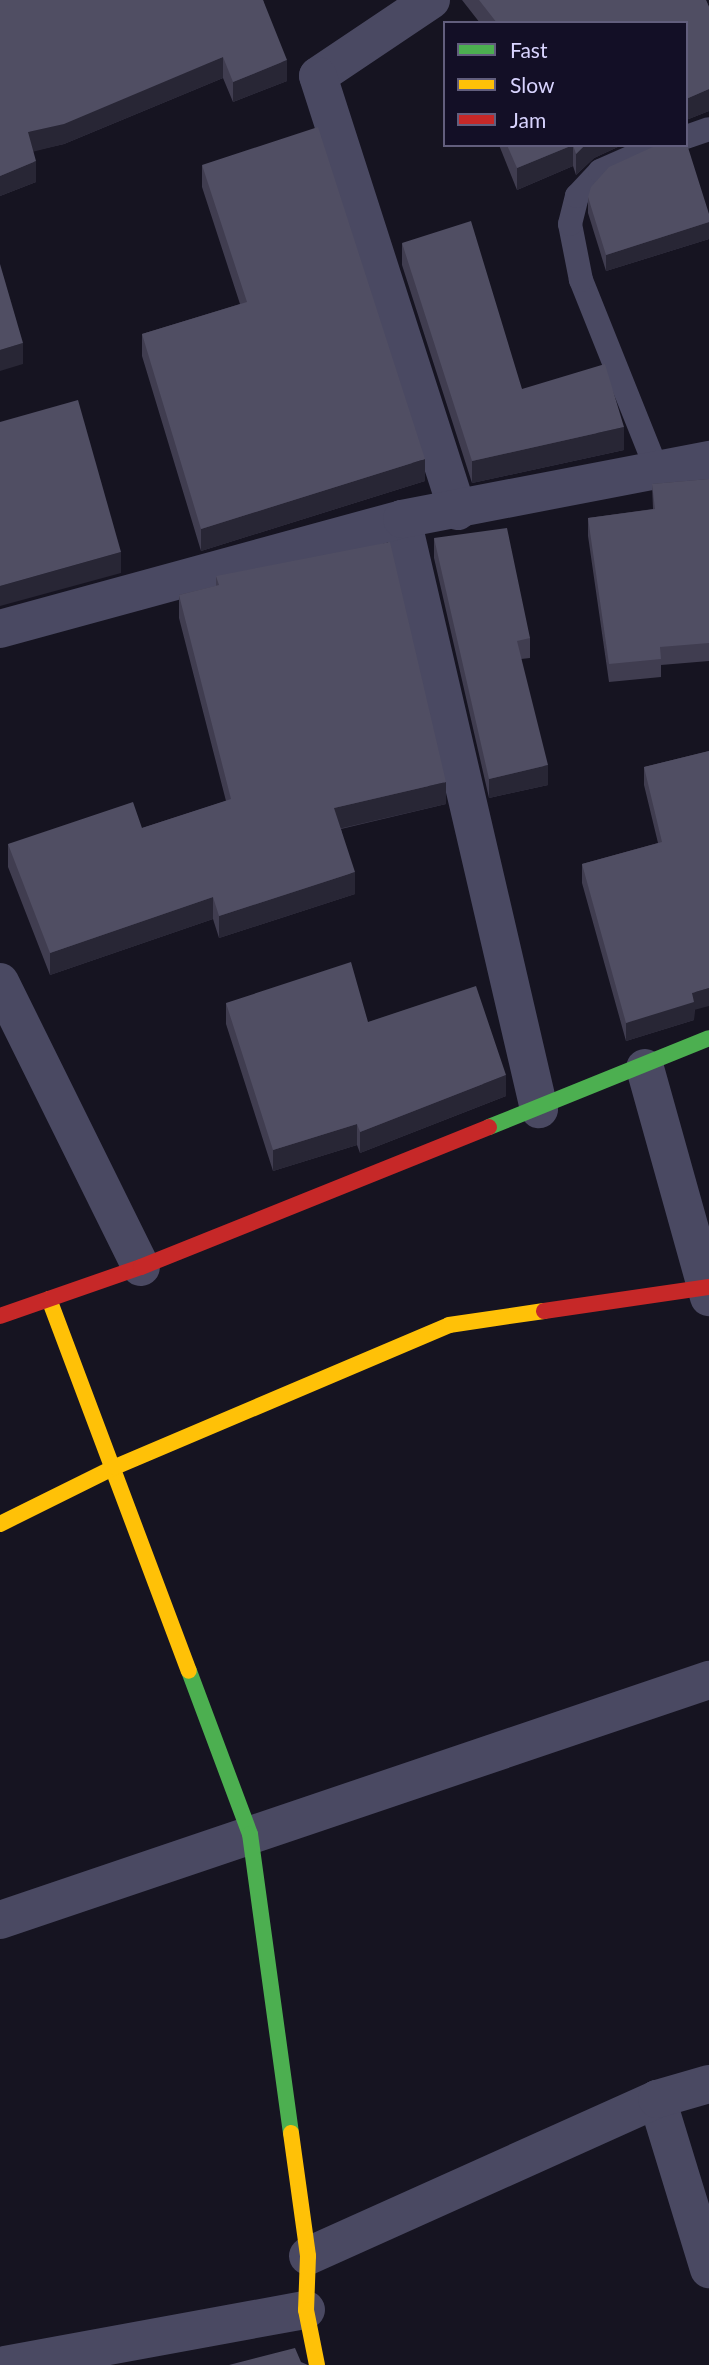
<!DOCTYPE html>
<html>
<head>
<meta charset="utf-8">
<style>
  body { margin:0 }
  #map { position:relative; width:709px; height:2365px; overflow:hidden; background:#161421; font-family:Lato,sans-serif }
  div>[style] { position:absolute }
  .lane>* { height:24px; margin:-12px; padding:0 12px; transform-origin:12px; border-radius:12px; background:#4a4962 }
  .street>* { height:38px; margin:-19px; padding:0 19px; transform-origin:19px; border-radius:19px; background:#4a4962 }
  .fast>* { height:16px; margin:-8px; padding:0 8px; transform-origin:8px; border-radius:8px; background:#4caf50 }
  .slow>* { height:16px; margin:-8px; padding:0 8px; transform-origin:8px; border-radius:8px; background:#ffc107 }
  .jam>* { height:16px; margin:-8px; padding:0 8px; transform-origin:8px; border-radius:8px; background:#c62828 }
  .wall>* { inset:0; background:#403d50 }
  .shaded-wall>* { inset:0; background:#282635 }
  .building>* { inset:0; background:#504e63 }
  span { translate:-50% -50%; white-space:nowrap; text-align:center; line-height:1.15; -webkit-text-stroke:5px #130f26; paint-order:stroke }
  .legend { position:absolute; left:443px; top:21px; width:245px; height:126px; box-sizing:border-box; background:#130f26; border:2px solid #625e7d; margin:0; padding:9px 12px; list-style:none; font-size:21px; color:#d9d4ff }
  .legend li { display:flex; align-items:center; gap:14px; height:35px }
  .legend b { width:35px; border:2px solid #625e7d }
</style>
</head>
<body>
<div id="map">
  <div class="lane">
    <div style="left:686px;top:137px;width:24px;rotate:-19deg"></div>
    <div style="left:657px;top:470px;width:205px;rotate:-111.8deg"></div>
    <div style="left:581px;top:280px;width:57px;rotate:-101.1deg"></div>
    <div style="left:570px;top:224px;width:29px;rotate:-76deg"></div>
    <div style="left:577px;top:196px;width:34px;rotate:-47deg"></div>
    <div style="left:600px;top:171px;width:64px;rotate:-23.8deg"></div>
  </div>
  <div class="street">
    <div style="left:431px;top:0;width:136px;rotate:146.1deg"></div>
    <div style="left:318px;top:76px;width:457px;rotate:72.2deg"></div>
    <div style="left:402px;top:519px;width:606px;rotate:76.93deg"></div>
    <div style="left:0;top:629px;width:417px;rotate:-15.3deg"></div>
    <div style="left:402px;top:519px;width:313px;rotate:-10.9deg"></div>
    <div style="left:0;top:982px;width:318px;rotate:63.7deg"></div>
    <div style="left:645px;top:1068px;width:238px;rotate:74.4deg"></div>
    <div style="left:0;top:1920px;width:749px;rotate:-18.7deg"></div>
    <div style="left:657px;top:2099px;width:178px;rotate:73deg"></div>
    <div style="left:308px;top:2256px;width:383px;rotate:-24.2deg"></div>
    <div style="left:657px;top:2099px;width:54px;rotate:-16.1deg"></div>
    <div style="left:5px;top:2365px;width:306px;rotate:-10.4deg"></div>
  </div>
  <div class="fast">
    <div style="left:489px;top:1127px;width:237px;rotate:-22deg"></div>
    <div style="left:189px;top:1671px;width:174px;rotate:69.5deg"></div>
    <div style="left:250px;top:1834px;width:302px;rotate:82.2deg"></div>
  </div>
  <div class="slow">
    <div style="left:49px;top:1299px;width:397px;rotate:69.4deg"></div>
    <div style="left:0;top:1524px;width:128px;rotate:-26.4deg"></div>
    <div style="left:115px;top:1467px;width:363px;rotate:-23deg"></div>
    <div style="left:449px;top:1325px;width:96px;rotate:-8.4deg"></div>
    <div style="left:291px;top:2133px;width:124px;rotate:82.1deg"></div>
    <div style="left:308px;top:2256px;width:54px;rotate:92.1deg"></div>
    <div style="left:306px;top:2310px;width:56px;rotate:78.7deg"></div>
  </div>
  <div class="jam">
    <div style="left:544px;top:1311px;width:167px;rotate:-8.3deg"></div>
    <div style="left:0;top:1316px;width:149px;rotate:-19.2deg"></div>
    <div style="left:141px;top:1267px;width:375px;rotate:-21.9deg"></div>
  </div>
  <div class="wall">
    <div style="clip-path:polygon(0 0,263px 0,287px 81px,233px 102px,223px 78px,64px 144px,33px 151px,36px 182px,0 196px)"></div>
    <div style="clip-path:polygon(462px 0,706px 0,709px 7px,709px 111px,686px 120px,686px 23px,480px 23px)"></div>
    <div style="clip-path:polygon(499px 145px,622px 145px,594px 158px,576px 175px,573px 166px,517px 190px)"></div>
    <div style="clip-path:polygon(202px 165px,425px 481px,201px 551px,142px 356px,142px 334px,240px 304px,202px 187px)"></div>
    <div style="clip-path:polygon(588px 197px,709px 214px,709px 239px,606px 271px,588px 213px)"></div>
    <div style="clip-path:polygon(402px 243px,522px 389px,624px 450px,472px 483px,402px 265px)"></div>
    <div style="clip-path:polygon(709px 479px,709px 661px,661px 665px,661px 677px,609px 682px,588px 536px,588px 518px,653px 509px,652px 484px)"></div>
    <div style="clip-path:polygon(434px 538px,530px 638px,530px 658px,521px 659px,548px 785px,489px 798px,434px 558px)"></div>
    <div style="clip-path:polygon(216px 576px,446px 804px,341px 829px,355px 894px,219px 938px,213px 919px,50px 975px,8px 867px,8px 844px,142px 828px,226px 801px,179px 618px,179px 595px,216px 586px)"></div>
    <div style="clip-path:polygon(709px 751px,694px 1020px,626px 1041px,582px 883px,582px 864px,658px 843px,644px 785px,644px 767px)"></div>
    <div style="clip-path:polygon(226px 1003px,368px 1022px,506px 1096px,360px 1153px,357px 1145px,273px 1171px,226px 1024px)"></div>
  </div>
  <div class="shaded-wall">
    <div style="clip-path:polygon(223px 57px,223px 78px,64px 144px,28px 153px,28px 132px)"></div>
    <div style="clip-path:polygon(287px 60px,287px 81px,233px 102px,233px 82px)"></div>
    <div style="clip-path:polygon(709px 89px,709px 111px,686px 120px,686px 99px)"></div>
    <div style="clip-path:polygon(573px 145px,573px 166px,517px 190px,517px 168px)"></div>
    <div style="clip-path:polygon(585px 145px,622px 145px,594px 158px,576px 175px,576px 154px)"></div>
    <div style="clip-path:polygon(36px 161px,36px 182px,0 196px,0 176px)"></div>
    <div style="clip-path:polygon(709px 222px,709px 239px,606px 271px,606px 255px)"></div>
    <div style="clip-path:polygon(23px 343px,23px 364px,0 371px,0 350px)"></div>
    <div style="clip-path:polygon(624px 427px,624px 450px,472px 483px,472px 461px)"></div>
    <div style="clip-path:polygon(425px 459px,425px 481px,201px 551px,201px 529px)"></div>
    <div style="clip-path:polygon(121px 552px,121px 573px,0 606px,0 586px)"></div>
    <div style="clip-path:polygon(548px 765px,548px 785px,489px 798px,489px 779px)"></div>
    <div style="clip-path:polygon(446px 782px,446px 804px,334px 830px,334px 808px)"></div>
    <div style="clip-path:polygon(355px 872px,355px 894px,219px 938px,219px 916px)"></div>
    <div style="clip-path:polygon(213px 897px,213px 919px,50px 975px,50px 953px)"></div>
    <div style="clip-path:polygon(709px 988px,709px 1006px,694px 1010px,694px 1020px,626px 1041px,626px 1023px,692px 993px)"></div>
    <div style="clip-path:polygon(506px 1075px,506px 1096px,360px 1153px,360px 1132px)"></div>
    <div style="clip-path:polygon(357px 1124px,357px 1145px,273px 1171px,273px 1150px)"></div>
  </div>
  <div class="building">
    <div style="clip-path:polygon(0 0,263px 0,287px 60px,233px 82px,223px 57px,64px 124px,28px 132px,36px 161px,0 176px)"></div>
    <div style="clip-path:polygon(479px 0,706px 0,709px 7px,709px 89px,686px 99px,686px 23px,497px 23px)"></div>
    <div style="clip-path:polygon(318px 127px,425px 459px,201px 529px,142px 334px,247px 302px,202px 165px)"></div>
    <div style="clip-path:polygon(686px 141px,709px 214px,709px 222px,606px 255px,588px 197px,591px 187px,609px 167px,657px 145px,686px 145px)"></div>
    <div style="clip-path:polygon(507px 145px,573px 145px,517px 168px)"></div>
    <div style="clip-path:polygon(573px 145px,585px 145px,576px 154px)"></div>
    <div style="clip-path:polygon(471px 221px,522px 389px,605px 364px,624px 427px,472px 461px,402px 243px)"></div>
    <div style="clip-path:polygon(0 264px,23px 343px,0 350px)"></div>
    <div style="clip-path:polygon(78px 400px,121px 552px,0 586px,0 422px)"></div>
    <div style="clip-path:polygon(709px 479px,709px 643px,660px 647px,661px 659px,609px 664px,588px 518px,655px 509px,652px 484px)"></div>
    <div style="clip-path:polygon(507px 528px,530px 638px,517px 641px,548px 765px,489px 779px,434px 538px)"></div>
    <div style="clip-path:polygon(390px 542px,446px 782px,334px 808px,355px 872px,219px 916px,213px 897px,50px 953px,8px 844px,133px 802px,142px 828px,231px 799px,179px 595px,219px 585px,216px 576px)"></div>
    <div style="clip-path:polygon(709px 751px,709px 988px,692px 993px,694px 1002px,626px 1023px,582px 864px,662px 842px,644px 767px)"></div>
    <div style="clip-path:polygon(351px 962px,368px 1022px,476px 986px,506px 1075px,360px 1132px,357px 1124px,273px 1150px,226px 1003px)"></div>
    <div style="clip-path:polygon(295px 2348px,301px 2362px,308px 2365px,229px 2365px)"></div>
  </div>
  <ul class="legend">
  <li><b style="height:9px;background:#4caf50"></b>Fast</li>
  <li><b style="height:9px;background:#ffc107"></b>Slow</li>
  <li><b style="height:9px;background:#c62828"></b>Jam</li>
  </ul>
</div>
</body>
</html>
